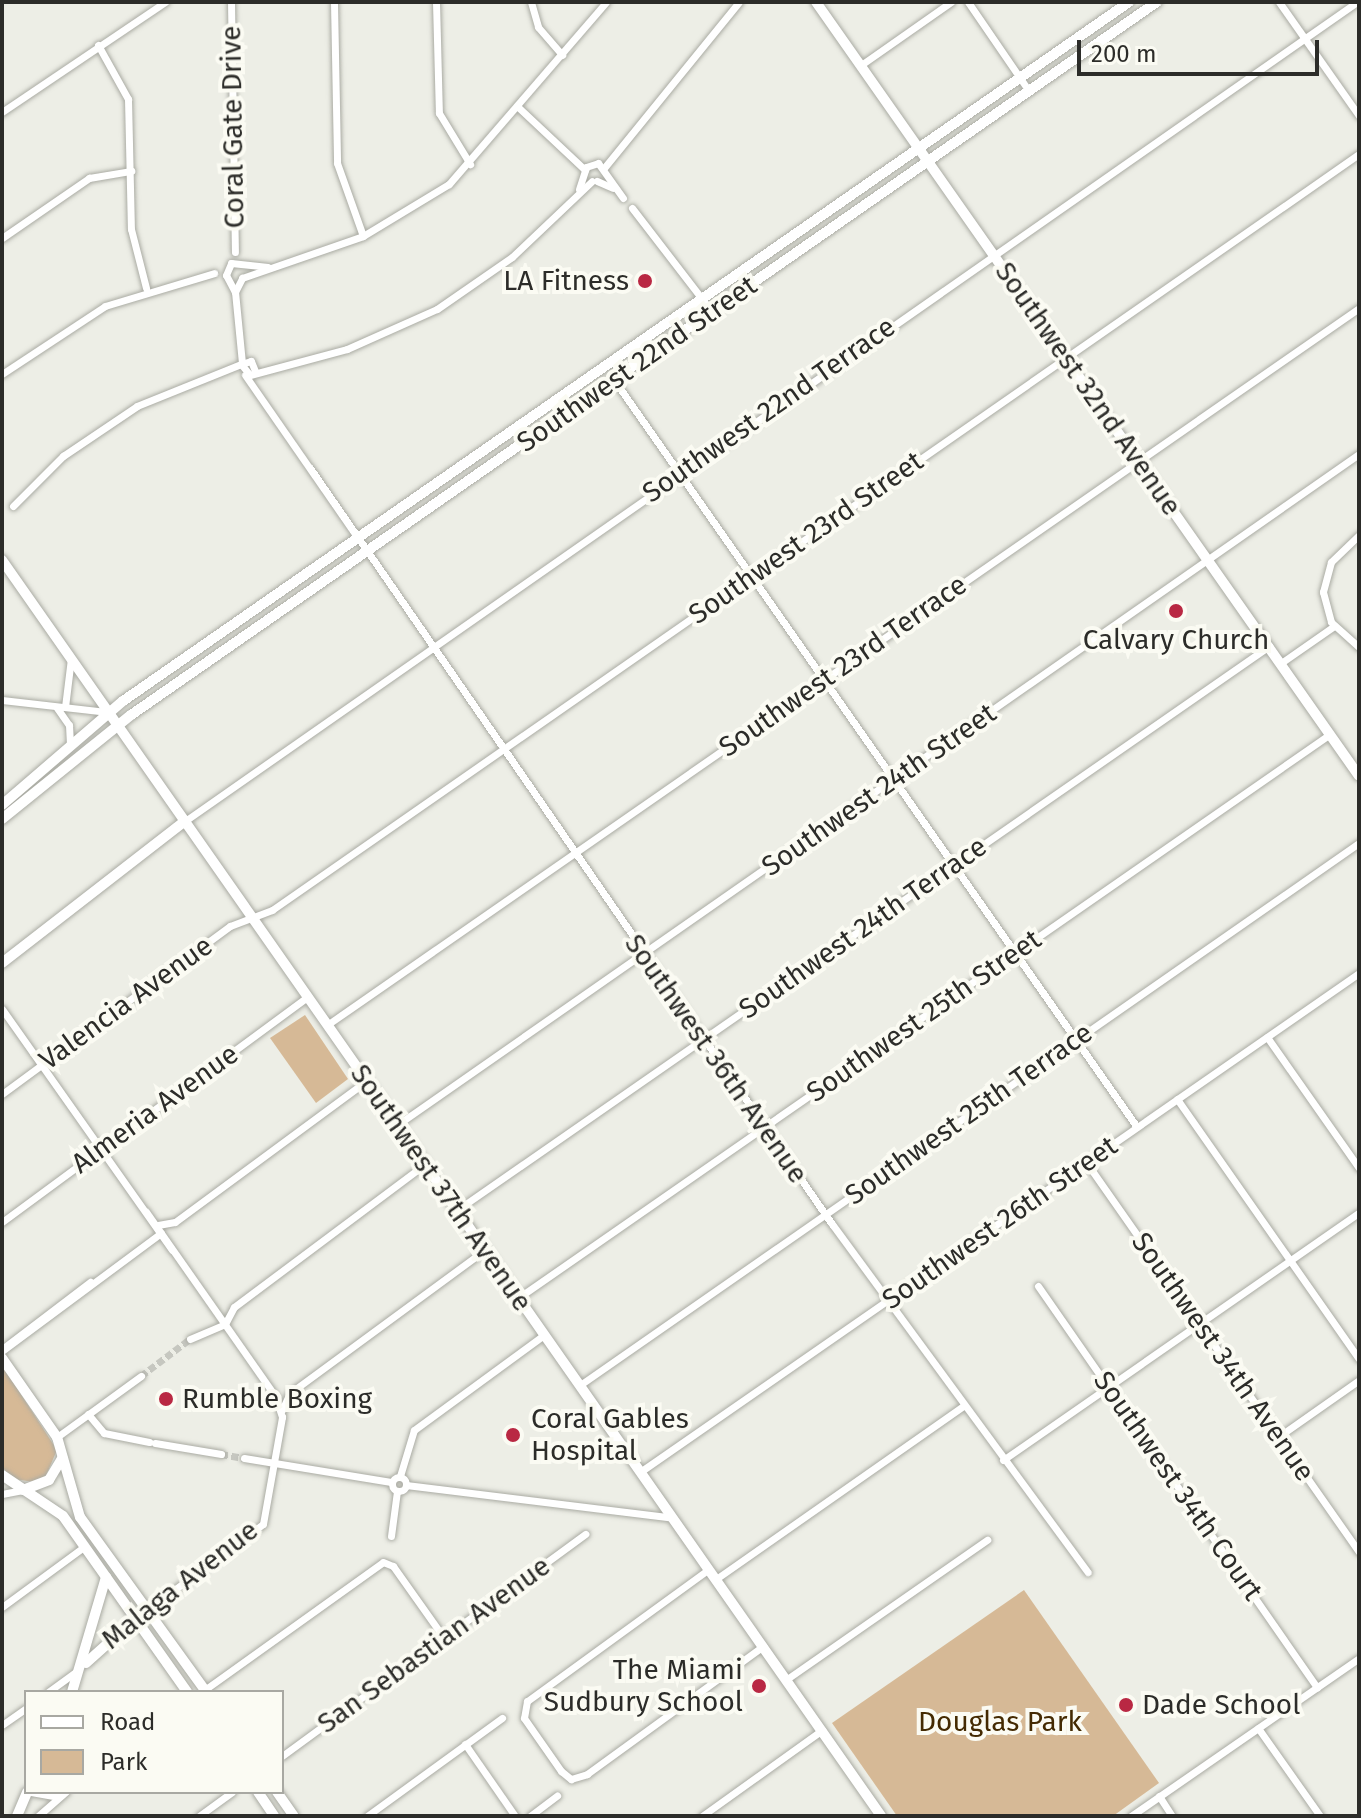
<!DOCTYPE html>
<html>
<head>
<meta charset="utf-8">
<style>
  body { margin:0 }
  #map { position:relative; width:1361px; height:1818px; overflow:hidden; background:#edeee6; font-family:"Fira Sans",sans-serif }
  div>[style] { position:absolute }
  .green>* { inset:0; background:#d6b996 }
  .street-tunnel>* { height:7px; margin-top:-3.5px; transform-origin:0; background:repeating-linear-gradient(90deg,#c6c7c0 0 7px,transparent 0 10.5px) }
  .roads { filter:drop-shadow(0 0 2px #aaaba3) drop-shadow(0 0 2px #aaaba3) }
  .street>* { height:7px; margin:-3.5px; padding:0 3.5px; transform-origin:3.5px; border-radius:3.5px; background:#fff }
  .street>.ring { margin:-3.5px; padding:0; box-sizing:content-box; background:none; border:7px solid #fff; border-radius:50% }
  .secondary>* { height:10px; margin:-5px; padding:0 5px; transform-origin:5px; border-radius:5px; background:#fff }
  .dots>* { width:22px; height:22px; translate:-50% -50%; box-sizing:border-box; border:4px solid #fbfbf3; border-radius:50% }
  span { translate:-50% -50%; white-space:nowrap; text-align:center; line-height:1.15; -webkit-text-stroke:8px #fbfbf3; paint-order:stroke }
  .street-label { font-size:28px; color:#2c2c29 }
  .poi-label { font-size:28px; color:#2c2c29 }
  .right { translate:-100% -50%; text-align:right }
  .left { translate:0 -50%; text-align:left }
  .park-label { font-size:28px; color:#442a02 }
  .frame { position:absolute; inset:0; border:4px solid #2c2c29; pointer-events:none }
  .legend { position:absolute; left:24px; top:1690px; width:260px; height:104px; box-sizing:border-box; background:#fbfbf3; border:2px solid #a8a8a2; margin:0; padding:10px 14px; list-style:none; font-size:24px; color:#2c2c29 }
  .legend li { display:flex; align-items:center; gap:16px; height:40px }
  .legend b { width:40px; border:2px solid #a8a8a2 }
  .scale { position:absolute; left:1077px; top:40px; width:242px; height:36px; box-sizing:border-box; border:4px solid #2c2c29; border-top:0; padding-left:10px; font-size:24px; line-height:28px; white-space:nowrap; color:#2c2c29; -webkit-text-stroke:6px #fbfbf3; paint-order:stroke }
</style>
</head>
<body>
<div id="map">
  <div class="green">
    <div style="clip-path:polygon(305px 1015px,348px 1079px,316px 1103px,270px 1038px)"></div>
    <div style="clip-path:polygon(2px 1365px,57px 1450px,45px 1478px,35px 1482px,13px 1479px,2px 1467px)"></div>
    <div style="clip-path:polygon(1024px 1590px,1159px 1783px,1113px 1816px,897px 1816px,832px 1723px)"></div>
  </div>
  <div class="street-tunnel">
    <div style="left:141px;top:1376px;width:61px;rotate:-37.1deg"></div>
    <div style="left:221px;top:1454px;width:23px;rotate:10deg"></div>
  </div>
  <div class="roads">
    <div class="street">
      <div style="left:231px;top:2px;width:250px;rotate:89.1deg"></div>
      <div style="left:334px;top:2px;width:161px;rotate:88.9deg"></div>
      <div style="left:337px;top:163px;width:77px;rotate:70.4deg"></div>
      <div style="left:436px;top:2px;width:111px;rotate:88.5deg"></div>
      <div style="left:439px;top:113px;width:60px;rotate:58.7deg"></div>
      <div style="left:531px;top:2px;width:26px;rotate:74deg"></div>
      <div style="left:538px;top:27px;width:37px;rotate:49deg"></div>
      <div style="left:968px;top:2px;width:108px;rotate:55.6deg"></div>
      <div style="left:1279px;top:2px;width:139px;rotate:54.9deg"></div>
      <div style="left:98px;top:45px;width:62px;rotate:60.9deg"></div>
      <div style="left:128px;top:99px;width:130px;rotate:88.7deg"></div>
      <div style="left:131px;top:229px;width:61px;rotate:75.7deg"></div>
      <div style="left:861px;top:65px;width:110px;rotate:-35deg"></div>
      <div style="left:518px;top:107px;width:92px;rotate:43.2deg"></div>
      <div style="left:2px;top:112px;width:197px;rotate:-34deg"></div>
      <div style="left:604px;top:168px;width:214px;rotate:-50.9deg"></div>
      <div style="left:597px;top:181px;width:17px;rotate:24deg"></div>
      <div style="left:579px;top:189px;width:23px;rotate:-72deg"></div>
      <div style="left:586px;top:167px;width:13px;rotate:-18deg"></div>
      <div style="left:598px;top:163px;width:43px;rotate:54.5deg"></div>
      <div style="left:632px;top:208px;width:133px;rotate:52.4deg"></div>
      <div style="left:2px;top:238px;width:106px;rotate:-34.6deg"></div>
      <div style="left:89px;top:178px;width:43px;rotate:-9.5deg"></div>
      <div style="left:235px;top:292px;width:19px;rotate:-118deg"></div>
      <div style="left:226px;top:275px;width:13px;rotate:-67deg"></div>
      <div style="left:231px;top:263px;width:37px;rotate:6deg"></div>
      <div style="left:615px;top:359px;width:28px;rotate:82deg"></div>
      <div style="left:619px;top:387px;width:903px;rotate:55.01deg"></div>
      <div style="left:242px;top:363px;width:71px;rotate:-95.6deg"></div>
      <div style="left:235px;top:292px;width:16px;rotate:-63deg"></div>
      <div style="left:242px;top:278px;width:128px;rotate:-19.1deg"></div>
      <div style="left:363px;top:236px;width:100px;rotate:-31.2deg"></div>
      <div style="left:449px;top:184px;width:240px;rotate:-49.2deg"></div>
      <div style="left:255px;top:371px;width:11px;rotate:-112deg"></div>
      <div style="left:251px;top:361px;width:10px;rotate:163deg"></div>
      <div style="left:241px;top:364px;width:14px;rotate:51deg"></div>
      <div style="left:250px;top:375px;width:100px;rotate:-15deg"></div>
      <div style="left:347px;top:349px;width:98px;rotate:-24deg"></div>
      <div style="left:437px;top:309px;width:91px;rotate:-34.7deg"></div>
      <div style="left:512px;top:257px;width:110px;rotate:-43.5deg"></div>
      <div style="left:2px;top:374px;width:123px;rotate:-33.4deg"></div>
      <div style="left:105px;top:306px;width:114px;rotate:-16.8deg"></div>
      <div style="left:245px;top:375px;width:197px;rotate:55.3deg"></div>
      <div style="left:310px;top:468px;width:919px;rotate:55.38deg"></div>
      <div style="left:832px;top:1224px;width:432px;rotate:53.7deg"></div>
      <div style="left:13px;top:506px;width:71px;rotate:-45deg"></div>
      <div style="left:63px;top:456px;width:89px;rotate:-34deg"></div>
      <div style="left:137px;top:406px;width:112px;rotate:-22deg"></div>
      <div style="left:1359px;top:535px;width:39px;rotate:136deg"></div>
      <div style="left:1331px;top:562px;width:31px;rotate:105deg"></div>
      <div style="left:1323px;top:592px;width:31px;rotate:75deg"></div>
      <div style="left:1331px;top:622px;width:38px;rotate:42deg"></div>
      <div style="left:1281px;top:663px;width:65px;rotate:-34.9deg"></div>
      <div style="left:2px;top:700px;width:107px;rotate:6.5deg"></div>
      <div style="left:65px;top:707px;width:49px;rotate:-83deg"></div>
      <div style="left:57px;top:708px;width:21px;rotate:55deg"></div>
      <div style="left:69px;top:725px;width:20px;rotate:87deg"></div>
      <div style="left:185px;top:821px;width:1430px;rotate:-34.95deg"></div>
      <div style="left:2px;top:1009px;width:295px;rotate:54.8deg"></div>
      <div style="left:327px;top:1025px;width:1257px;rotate:-34.79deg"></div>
      <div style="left:1267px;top:1037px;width:160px;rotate:54.9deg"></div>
      <div style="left:2px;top:1094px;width:283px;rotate:-36.4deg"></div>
      <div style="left:230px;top:926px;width:45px;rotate:-20.9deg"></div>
      <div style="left:272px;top:910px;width:1324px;rotate:-34.82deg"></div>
      <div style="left:1177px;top:1099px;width:317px;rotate:55deg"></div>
      <div style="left:397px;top:1125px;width:1173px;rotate:-34.9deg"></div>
      <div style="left:1086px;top:1162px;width:476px;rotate:55deg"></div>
      <div style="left:457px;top:1210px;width:989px;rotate:-34.78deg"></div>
      <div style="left:2px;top:1222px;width:379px;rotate:-36.4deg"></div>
      <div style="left:158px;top:1225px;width:17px;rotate:-10deg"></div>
      <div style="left:175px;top:1222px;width:237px;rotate:-36.4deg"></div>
      <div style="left:1038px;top:1286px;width:489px;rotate:55.2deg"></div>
      <div style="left:518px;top:1298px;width:989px;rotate:-34.78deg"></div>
      <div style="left:190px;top:1339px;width:38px;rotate:-23deg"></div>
      <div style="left:225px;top:1324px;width:19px;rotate:-62deg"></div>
      <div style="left:234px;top:1307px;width:239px;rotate:-36.8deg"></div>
      <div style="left:2px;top:1349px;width:111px;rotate:-37.3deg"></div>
      <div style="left:2px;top:1351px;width:198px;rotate:-36.6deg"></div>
      <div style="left:580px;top:1385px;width:949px;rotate:-34.83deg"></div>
      <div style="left:282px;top:1410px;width:19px;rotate:-65deg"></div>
      <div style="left:290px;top:1393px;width:242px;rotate:-36.3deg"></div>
      <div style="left:88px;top:1414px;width:25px;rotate:50deg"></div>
      <div style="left:104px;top:1433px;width:46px;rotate:11.3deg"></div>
      <div style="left:57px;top:1437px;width:104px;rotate:-36deg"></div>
      <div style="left:1278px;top:1437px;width:99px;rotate:-35.1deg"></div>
      <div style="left:155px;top:1443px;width:67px;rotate:9.5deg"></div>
      <div style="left:244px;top:1458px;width:149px;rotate:9.3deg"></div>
      <div style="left:1003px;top:1460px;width:433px;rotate:-34.8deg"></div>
      <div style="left:640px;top:1472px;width:875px;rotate:-34.76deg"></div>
      <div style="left:400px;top:1476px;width:48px;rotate:-73.1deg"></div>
      <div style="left:414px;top:1430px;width:161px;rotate:-36.2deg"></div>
      <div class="ring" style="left:392px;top:1477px;width:7px;height:7px"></div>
      <div style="left:406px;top:1485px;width:269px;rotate:7deg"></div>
      <div style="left:2px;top:1494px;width:21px;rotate:-11deg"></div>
      <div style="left:391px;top:1536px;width:45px;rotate:-82.4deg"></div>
      <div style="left:709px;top:1569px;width:225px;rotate:144deg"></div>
      <div style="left:527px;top:1701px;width:17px;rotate:100deg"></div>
      <div style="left:524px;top:1718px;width:65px;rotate:55.1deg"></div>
      <div style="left:561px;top:1771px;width:13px;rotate:39deg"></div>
      <div style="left:571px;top:1779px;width:17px;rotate:-17deg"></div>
      <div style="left:587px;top:1774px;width:218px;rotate:-36deg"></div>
      <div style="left:716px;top:1579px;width:302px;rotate:-35deg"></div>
      <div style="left:2px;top:1607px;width:103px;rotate:-36.3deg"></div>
      <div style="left:135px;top:1619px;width:159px;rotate:-36.6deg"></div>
      <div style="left:263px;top:1524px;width:109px;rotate:-79.9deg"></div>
      <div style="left:282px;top:1417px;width:22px;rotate:-108deg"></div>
      <div style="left:275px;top:1396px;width:225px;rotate:-125deg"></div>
      <div style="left:787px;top:1679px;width:244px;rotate:-34.8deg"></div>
      <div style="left:203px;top:1691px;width:221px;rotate:-35.6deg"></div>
      <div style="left:383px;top:1562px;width:11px;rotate:22deg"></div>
      <div style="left:393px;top:1566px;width:88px;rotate:54.7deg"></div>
      <div style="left:48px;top:1692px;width:37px;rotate:-36deg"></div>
      <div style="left:2px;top:1725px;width:29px;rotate:-35deg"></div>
      <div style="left:1258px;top:1728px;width:108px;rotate:54.8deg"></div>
      <div style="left:465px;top:1744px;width:88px;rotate:55.2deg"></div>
      <div style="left:282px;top:1756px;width:376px;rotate:-36.2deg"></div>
      <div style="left:31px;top:1792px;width:27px;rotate:10deg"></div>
      <div style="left:1159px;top:1796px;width:24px;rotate:57deg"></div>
      <div style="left:38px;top:1816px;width:37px;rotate:-41deg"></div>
      <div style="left:199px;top:1816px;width:41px;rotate:-36deg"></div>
      <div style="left:367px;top:1816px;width:167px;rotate:-36deg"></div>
      <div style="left:530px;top:1816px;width:34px;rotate:-37deg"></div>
      <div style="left:702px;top:1816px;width:148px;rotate:-35.6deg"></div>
      <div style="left:1131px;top:1816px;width:277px;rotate:-34.7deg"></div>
    </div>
    <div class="secondary">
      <div style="left:816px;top:2px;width:945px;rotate:54.95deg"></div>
      <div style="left:2px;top:560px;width:1533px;rotate:55.01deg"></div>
      <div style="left:2px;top:805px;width:160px;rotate:-40.7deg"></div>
      <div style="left:123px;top:701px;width:1225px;rotate:-34.79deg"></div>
      <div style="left:2px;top:819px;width:166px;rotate:-38.9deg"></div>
      <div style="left:131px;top:715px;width:1249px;rotate:-34.8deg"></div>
      <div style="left:2px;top:963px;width:232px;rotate:-37.8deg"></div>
      <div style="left:2px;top:1358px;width:96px;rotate:55.2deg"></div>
      <div style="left:57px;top:1437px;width:83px;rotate:74deg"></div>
      <div style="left:80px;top:1517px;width:216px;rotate:54.2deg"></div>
      <div style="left:2px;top:1475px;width:73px;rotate:33.9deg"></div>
      <div style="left:63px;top:1516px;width:215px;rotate:54.8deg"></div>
      <div style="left:23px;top:1490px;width:28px;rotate:-21deg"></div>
      <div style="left:49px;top:1480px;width:26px;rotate:-59deg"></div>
      <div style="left:86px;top:1663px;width:66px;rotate:-41.9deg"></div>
      <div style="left:72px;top:1692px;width:120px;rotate:-73.5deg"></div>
      <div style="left:258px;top:1792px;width:29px;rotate:56deg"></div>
      <div style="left:277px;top:1792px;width:29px;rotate:55deg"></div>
      <div style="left:17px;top:1816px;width:26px;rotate:-67deg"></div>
    </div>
  </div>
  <div class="dots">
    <div style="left:645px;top:281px;background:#b92843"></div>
    <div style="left:1176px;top:611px;background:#b92843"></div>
    <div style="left:166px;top:1399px;background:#b92843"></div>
    <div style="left:513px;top:1435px;background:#b92843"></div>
    <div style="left:759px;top:1686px;background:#b92843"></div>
    <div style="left:1126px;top:1705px;background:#b92843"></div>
  </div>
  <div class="street-label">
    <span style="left:233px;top:127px;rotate:-91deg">Coral Gate Drive</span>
    <span style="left:637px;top:364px;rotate:-35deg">Southwest 22nd Street</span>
    <span style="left:1088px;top:389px;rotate:55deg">Southwest 32nd Avenue</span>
    <span style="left:769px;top:410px;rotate:-35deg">Southwest 22nd Terrace</span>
    <span style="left:806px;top:538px;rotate:-35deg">Southwest 23rd Street</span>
    <span style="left:843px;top:666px;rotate:-35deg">Southwest 23rd Terrace</span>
    <span style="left:879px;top:790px;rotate:-35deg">Southwest 24th Street</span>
    <span style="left:863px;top:928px;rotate:-35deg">Southwest 24th Terrace</span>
    <span style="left:126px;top:1003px;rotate:-36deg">Valencia Avenue</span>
    <span style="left:924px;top:1016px;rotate:-35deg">Southwest 25th Street</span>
    <span style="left:716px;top:1059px;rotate:55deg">Southwest 36th Avenue</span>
    <span style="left:155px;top:1109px;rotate:-36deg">Almeria Avenue</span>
    <span style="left:969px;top:1114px;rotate:-35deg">Southwest 25th Terrace</span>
    <span style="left:441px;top:1188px;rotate:55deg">Southwest 37th Avenue</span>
    <span style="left:1000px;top:1223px;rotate:-35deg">Southwest 26th Street</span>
    <span style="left:1223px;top:1357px;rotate:55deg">Southwest 34th Avenue</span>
    <span style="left:1178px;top:1486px;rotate:55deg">Southwest 34th Court</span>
    <span style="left:180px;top:1585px;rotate:-38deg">Malaga Avenue</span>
    <span style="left:434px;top:1645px;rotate:-36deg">San Sebastian Avenue</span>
  </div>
  <div class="poi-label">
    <span class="right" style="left:629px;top:281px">LA Fitness</span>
    <span style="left:1176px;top:640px">Calvary Church</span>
    <span class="left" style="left:182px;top:1399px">Rumble Boxing</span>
    <span class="left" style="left:531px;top:1435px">Coral Gables<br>Hospital</span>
    <span class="right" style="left:743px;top:1686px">The Miami<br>Sudbury School</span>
    <span class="left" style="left:1142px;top:1705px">Dade School</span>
  </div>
  <div class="park-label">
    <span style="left:1000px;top:1722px">Douglas Park</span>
  </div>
  <div class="frame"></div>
  <ul class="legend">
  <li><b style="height:10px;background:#fff"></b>Road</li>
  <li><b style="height:22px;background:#d6b996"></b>Park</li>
  </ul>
  <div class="scale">200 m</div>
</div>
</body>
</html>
